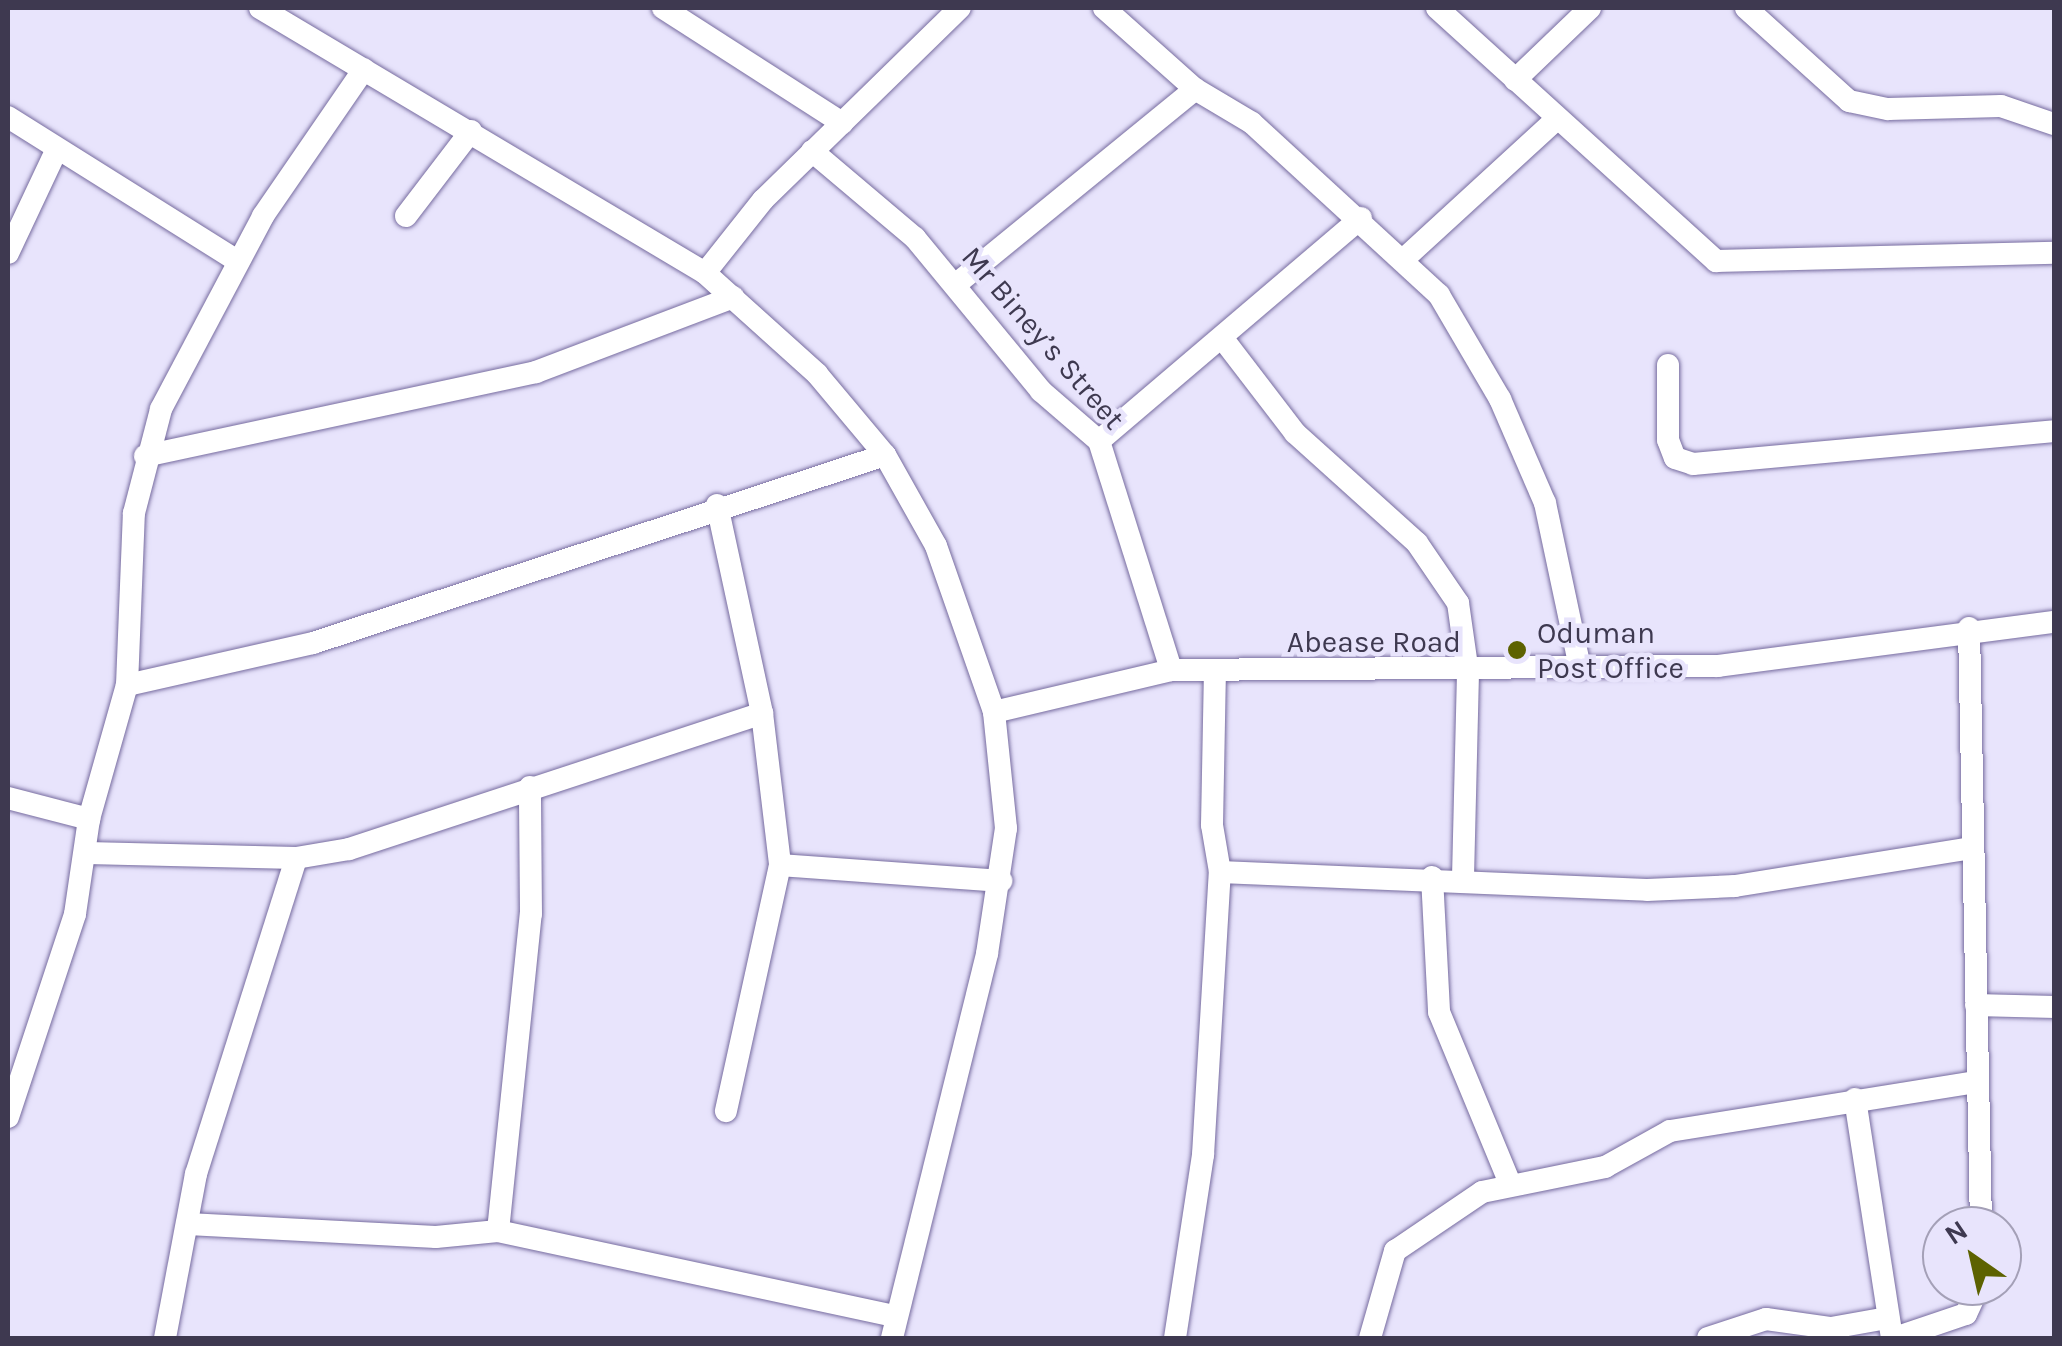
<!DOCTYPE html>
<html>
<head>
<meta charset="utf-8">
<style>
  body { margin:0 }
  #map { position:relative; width:2062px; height:1346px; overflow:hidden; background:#e8e4fc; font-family:Karla,sans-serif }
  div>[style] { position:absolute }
  .roads { filter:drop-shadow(0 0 2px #766b9f) drop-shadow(0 0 2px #766b9f) }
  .minor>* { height:22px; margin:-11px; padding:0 11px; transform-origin:11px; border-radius:11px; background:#fff }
  .dots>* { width:28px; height:28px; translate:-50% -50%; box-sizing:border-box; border:5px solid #e8e4fc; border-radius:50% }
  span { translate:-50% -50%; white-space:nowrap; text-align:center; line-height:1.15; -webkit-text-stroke:9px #e8e4fc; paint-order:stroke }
  .street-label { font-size:30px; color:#3e3950 }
  .poi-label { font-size:30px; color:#3e3950 }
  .left { translate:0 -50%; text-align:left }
  .frame { position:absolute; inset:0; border:10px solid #3e3950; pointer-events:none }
  .north { position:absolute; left:1922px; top:1206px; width:100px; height:100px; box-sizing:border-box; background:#e8e4fc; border:2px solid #a4a0b7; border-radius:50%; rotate:326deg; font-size:28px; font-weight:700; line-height:40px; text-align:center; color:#3e3950 }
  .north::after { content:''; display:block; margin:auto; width:35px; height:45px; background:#5d6200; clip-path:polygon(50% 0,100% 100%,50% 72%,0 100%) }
</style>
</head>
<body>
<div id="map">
  <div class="roads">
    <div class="minor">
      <div style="left:260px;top:8px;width:518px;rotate:30.77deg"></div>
      <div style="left:705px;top:273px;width:151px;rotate:42deg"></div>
      <div style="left:817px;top:374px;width:106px;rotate:50deg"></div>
      <div style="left:885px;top:455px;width:104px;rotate:60.7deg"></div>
      <div style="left:936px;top:546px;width:176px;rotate:70.7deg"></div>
      <div style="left:994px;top:712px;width:117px;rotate:84.1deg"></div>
      <div style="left:1006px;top:828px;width:127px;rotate:98.6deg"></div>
      <div style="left:987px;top:954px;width:396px;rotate:103.9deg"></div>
      <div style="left:663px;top:8px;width:213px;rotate:32.7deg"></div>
      <div style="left:1104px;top:8px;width:122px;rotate:41.7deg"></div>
      <div style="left:1195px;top:89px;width:66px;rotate:30.8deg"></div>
      <div style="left:1252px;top:123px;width:254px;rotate:42.6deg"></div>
      <div style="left:1439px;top:295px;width:121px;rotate:59.6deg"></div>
      <div style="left:1500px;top:399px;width:113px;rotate:66.6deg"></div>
      <div style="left:1545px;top:503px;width:169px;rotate:78deg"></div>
      <div style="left:1437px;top:8px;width:377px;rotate:42.2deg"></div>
      <div style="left:1716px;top:261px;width:338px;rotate:-1.4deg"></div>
      <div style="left:1746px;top:8px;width:139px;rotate:42.1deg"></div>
      <div style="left:1849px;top:101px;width:40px;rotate:12deg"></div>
      <div style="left:1888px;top:109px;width:113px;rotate:-1.5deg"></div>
      <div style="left:2001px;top:106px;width:56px;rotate:18.8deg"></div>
      <div style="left:1515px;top:80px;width:104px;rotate:-43.8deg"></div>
      <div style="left:8px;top:117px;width:269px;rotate:32.1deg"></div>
      <div style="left:812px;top:151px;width:135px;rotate:40.2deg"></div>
      <div style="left:915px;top:238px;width:198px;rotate:50.5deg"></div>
      <div style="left:1041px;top:391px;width:77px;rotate:40.8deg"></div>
      <div style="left:1099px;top:441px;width:240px;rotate:72.5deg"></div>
      <div style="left:406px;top:216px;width:107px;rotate:-52.6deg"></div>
      <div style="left:8px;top:253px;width:115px;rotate:-64.8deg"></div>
      <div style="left:1405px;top:258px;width:207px;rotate:-42.5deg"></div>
      <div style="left:705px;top:273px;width:93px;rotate:-51.5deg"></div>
      <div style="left:763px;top:200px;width:275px;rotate:-44.3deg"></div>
      <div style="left:955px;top:285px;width:310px;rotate:-39.2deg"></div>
      <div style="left:1223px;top:339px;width:118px;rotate:52.5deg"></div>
      <div style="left:1295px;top:433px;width:164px;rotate:42deg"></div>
      <div style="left:1417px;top:543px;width:73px;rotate:55.7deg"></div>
      <div style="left:1458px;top:603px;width:71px;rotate:81.9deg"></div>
      <div style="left:1468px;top:673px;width:208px;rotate:91.4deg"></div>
      <div style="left:1668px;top:365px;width:75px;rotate:90deg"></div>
      <div style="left:1668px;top:440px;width:19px;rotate:69deg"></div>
      <div style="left:1675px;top:458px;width:19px;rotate:18deg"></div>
      <div style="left:1693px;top:464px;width:363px;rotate:-5.2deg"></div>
      <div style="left:1099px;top:441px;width:344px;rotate:-40.4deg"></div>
      <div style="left:145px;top:456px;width:400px;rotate:-12.1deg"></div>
      <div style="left:536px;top:372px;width:211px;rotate:-20.8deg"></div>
      <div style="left:717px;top:505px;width:213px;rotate:77.8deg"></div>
      <div style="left:762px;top:713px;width:153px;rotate:83.2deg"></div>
      <div style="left:780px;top:865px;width:252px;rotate:102.4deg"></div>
      <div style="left:1969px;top:628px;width:598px;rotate:88.85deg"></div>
      <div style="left:127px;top:685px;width:191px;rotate:-12.7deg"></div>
      <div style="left:313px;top:643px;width:602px;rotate:-18.19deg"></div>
      <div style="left:994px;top:712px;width:182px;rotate:-13.3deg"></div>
      <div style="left:1171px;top:670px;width:547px;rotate:-0.42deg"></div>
      <div style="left:1718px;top:666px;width:339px;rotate:-7.5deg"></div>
      <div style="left:8px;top:798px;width:84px;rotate:14.5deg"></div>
      <div style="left:87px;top:853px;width:209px;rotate:1.4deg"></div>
      <div style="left:296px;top:858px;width:54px;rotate:-9.6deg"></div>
      <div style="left:349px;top:849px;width:435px;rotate:-18.2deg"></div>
      <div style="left:780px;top:865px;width:222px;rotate:4.1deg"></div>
      <div style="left:1220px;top:872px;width:427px;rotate:2.4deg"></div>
      <div style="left:1647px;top:890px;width:88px;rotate:-2.6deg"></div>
      <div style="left:1735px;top:886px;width:239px;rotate:-9.1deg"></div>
      <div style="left:1432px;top:877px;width:135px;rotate:87deg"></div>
      <div style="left:1439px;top:1012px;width:185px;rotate:67.5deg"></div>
      <div style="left:1976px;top:1005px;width:78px;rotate:1.5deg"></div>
      <div style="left:1855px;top:1099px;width:242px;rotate:81.2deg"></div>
      <div style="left:8px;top:1117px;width:214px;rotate:-71.7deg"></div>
      <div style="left:75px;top:914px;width:96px;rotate:-81.6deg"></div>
      <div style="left:89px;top:819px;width:139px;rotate:-74.2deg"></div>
      <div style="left:127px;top:685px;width:172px;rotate:-87.7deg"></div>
      <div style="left:134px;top:513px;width:107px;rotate:-75.4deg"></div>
      <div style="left:161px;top:409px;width:218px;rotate:-62.1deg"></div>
      <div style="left:263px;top:216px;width:178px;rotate:-55.5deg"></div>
      <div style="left:188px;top:1224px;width:248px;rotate:3deg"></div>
      <div style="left:436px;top:1237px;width:62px;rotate:-5.5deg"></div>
      <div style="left:498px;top:1231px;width:319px;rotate:-84.1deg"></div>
      <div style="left:531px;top:914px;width:127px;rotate:-90.5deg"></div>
      <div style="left:498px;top:1231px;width:406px;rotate:12.1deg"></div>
      <div style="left:165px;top:1338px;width:167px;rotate:-79.3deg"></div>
      <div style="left:196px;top:1174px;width:331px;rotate:-72.4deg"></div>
      <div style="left:1175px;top:1338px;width:185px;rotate:-81.3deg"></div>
      <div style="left:1203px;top:1155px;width:284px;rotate:-86.6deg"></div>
      <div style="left:1220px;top:872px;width:48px;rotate:-99.7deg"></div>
      <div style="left:1212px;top:825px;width:155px;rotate:-88.9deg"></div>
      <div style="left:1370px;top:1338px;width:91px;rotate:-74deg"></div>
      <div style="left:1395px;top:1251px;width:105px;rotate:-34.1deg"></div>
      <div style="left:1482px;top:1192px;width:126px;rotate:-11.5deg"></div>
      <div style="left:1605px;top:1167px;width:74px;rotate:-29deg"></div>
      <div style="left:1670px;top:1131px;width:309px;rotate:-9.1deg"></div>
      <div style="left:1708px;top:1338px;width:61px;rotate:-18.1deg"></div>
      <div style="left:1766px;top:1319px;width:66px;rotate:7.9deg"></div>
      <div style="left:1831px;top:1328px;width:57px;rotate:-10.1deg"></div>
      <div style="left:1895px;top:1338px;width:75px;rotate:-18.7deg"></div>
      <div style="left:1966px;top:1314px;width:31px;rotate:-65deg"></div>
    </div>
  </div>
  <div class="dots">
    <div style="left:1517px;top:650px;background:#5d6200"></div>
  </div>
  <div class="street-label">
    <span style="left:1043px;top:338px;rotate:49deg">Mr Biney’s Street</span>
    <span style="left:1374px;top:642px">Abease Road</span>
  </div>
  <div class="poi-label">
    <span class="left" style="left:1537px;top:650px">Oduman<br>Post Office</span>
  </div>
  <div class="frame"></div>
  <div class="north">N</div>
</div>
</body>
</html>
